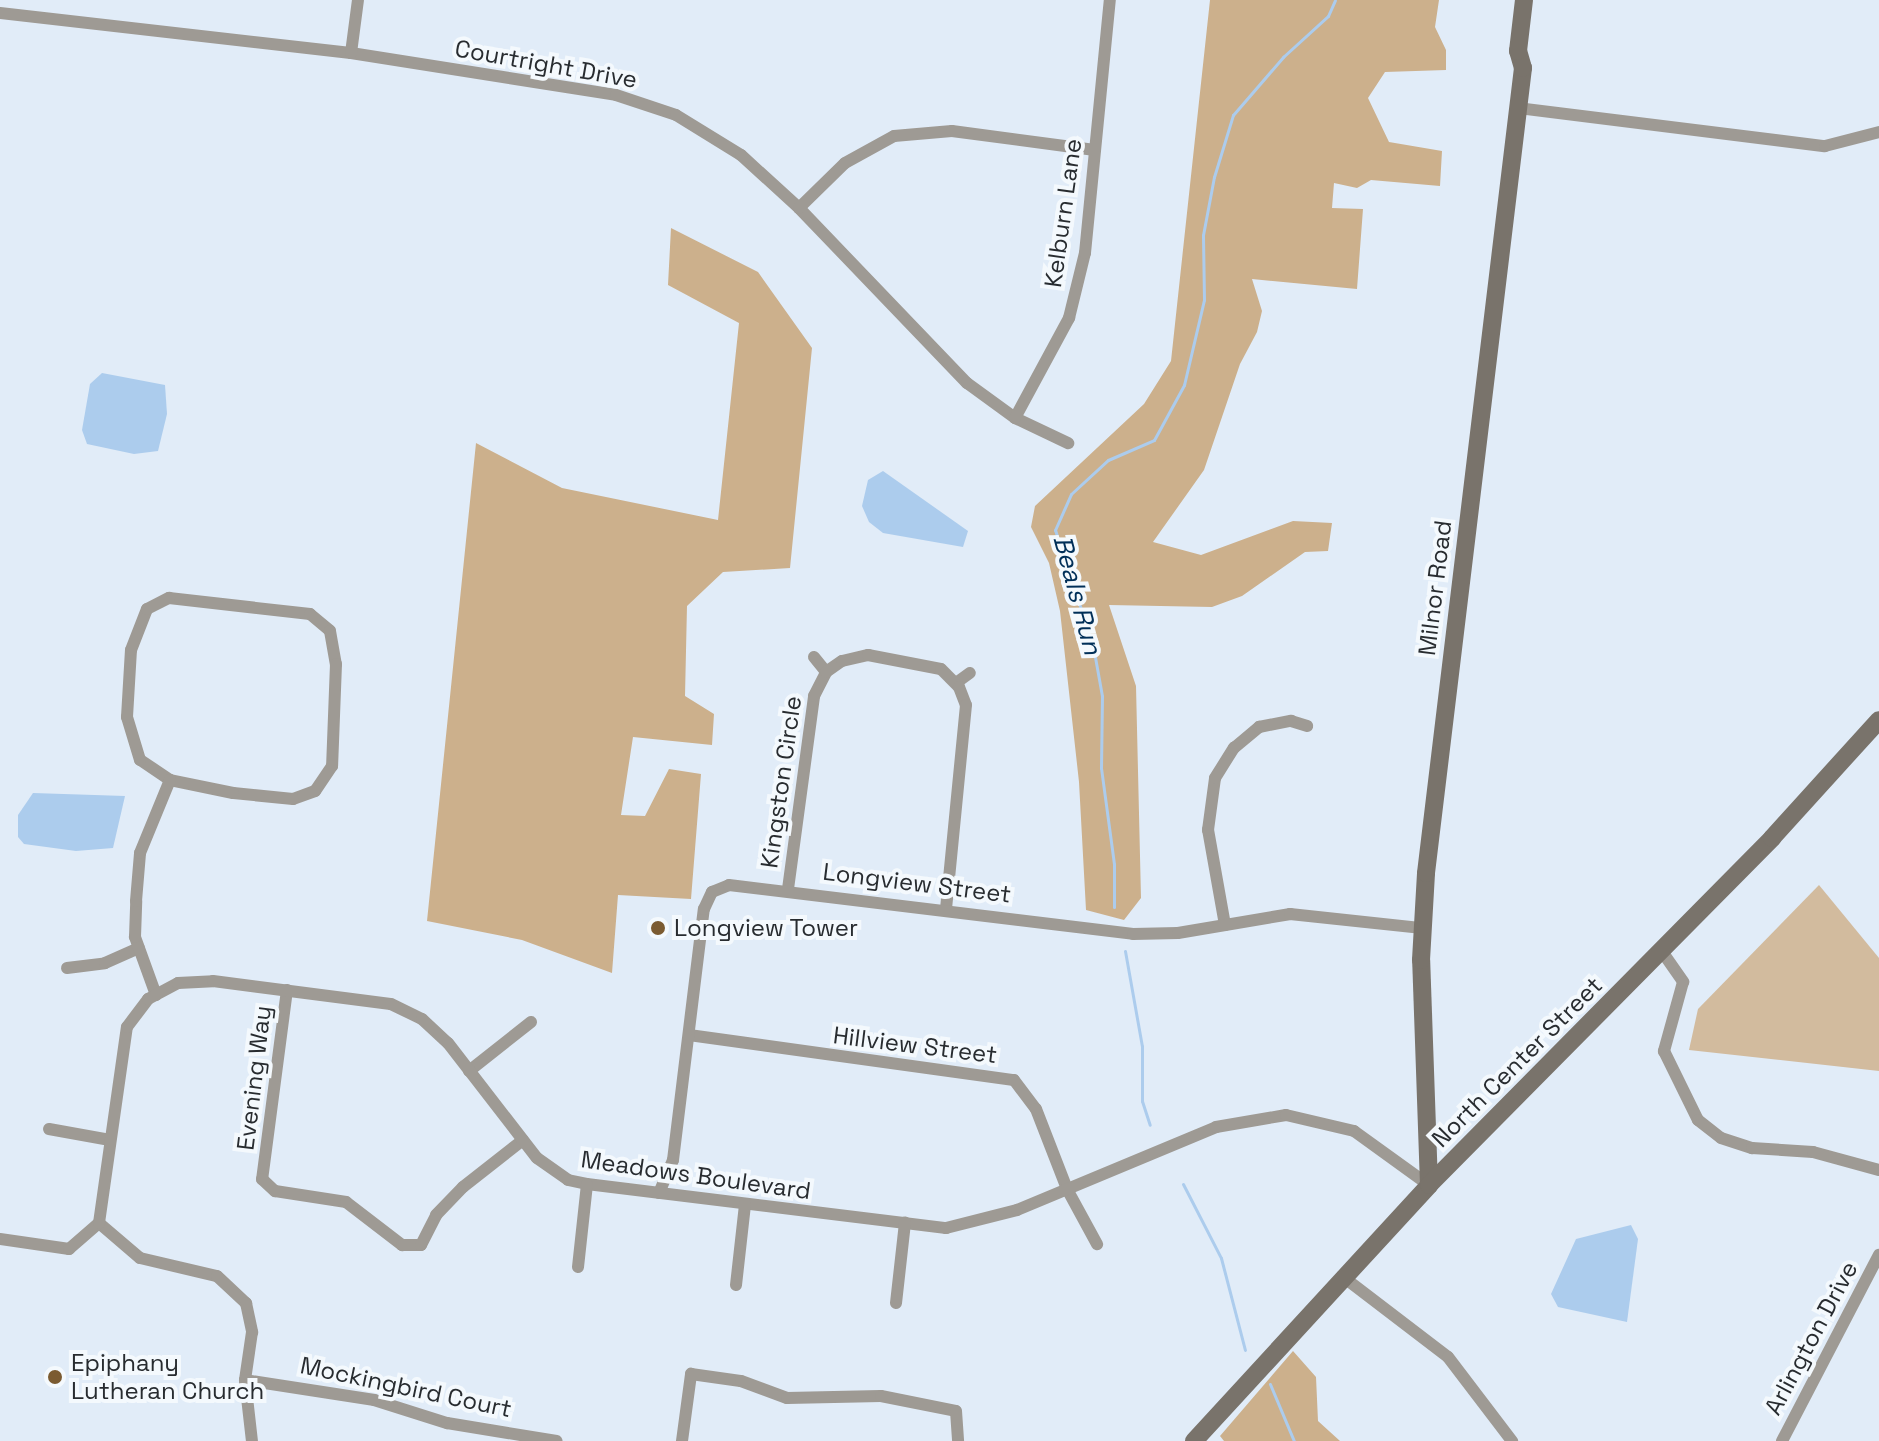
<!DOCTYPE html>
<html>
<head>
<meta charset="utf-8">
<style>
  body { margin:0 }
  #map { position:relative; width:1879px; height:1441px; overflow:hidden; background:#e1ecf8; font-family:"Space Grotesk",sans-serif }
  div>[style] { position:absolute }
  .green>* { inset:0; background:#d2bb9e }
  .forest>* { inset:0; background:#ccb08c }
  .water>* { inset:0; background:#accced }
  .stream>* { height:3px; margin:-1.5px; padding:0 1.5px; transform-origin:1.5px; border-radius:1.5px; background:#accced }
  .street>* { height:12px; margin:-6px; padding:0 6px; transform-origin:6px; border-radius:6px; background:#9e9a94 }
  .secondary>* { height:18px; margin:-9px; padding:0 9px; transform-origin:9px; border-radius:9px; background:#79736b }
  .dots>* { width:22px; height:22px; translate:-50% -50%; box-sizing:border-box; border:4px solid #f4f9fd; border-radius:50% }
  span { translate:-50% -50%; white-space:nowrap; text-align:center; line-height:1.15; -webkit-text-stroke:8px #f4f9fd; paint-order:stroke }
  .street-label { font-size:24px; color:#282c30 }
  .poi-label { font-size:24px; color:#282c30 }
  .left { translate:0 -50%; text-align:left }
  .water-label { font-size:26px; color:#002f58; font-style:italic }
</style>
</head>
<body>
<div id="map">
  <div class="green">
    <div style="clip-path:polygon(1819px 885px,1879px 958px,1879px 1071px,1689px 1050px,1698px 1009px)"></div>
  </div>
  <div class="forest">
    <div style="clip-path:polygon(1210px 0,1439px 0,1435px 27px,1446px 50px,1446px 70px,1385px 72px,1368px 98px,1389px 142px,1442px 151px,1440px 186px,1371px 180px,1357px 188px,1334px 183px,1332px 208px,1363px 209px,1357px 289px,1252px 279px,1262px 311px,1257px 332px,1240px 364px,1204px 470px,1153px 542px,1201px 555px,1293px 521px,1332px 523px,1328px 551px,1305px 552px,1242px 596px,1212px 607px,1109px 605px,1136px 686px,1141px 898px,1124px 920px,1086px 910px,1079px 782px,1060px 611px,1049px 563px,1031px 527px,1035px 506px,1144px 404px,1171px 361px)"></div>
    <div style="clip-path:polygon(671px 228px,758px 272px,812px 348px,790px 568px,723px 572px,687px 606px,685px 696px,714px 714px,712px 745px,633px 737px,621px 815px,645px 816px,669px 769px,701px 774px,691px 899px,618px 895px,612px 973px,522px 940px,427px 921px,476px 443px,562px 488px,718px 520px,739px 323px,668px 285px)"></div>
    <div style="clip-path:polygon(1293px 1351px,1316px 1377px,1318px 1421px,1340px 1441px,1224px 1441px,1220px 1436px)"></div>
  </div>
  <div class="water">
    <div style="clip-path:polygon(102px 373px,165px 385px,167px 414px,158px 451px,134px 454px,87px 444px,82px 430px,90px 384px)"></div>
    <div style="clip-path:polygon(883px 471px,968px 531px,963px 547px,883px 533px,869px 522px,862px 506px,868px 480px)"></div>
    <div style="clip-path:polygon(33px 793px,125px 796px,113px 848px,76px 851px,24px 844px,18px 837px,18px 815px)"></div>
    <div style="clip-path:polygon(1631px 1225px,1638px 1239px,1627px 1322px,1558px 1307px,1551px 1294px,1576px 1239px)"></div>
  </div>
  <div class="stream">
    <div style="left:1114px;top:907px;width:43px;rotate:-90deg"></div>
    <div style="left:1114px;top:864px;width:97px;rotate:-97.7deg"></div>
    <div style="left:1101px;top:768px;width:72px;rotate:-89.2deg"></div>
    <div style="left:1102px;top:696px;width:51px;rotate:-100.2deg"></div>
    <div style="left:1093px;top:646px;width:122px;rotate:-108.1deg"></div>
    <div style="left:1055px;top:530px;width:39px;rotate:-66deg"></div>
    <div style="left:1071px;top:494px;width:50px;rotate:-42.6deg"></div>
    <div style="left:1108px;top:460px;width:50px;rotate:-23.5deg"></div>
    <div style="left:1154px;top:440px;width:63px;rotate:-61.4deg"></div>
    <div style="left:1184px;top:385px;width:87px;rotate:-76.8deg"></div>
    <div style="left:1204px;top:300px;width:65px;rotate:-90.9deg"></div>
    <div style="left:1203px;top:235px;width:59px;rotate:-79.3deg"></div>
    <div style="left:1214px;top:177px;width:65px;rotate:-73deg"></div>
    <div style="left:1233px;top:115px;width:77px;rotate:-49.2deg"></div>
    <div style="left:1283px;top:57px;width:61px;rotate:-42.3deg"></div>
    <div style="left:1328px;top:16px;width:17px;rotate:-66deg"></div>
    <div style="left:1125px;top:951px;width:97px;rotate:79.9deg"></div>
    <div style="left:1142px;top:1046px;width:55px;rotate:90deg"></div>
    <div style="left:1142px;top:1101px;width:25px;rotate:72deg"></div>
    <div style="left:1183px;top:1184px;width:83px;rotate:62.8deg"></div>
    <div style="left:1221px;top:1258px;width:95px;rotate:75.4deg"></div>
    <div style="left:1270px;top:1384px;width:62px;rotate:67.2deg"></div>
  </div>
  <div class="street">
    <div style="left:0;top:13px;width:353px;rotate:6.5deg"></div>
    <div style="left:351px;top:53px;width:268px;rotate:9deg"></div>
    <div style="left:616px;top:95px;width:63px;rotate:18.4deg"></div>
    <div style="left:676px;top:115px;width:76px;rotate:31.6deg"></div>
    <div style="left:741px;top:155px;width:79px;rotate:42.4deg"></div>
    <div style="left:799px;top:208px;width:243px;rotate:46.2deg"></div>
    <div style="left:967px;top:383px;width:59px;rotate:36.1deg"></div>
    <div style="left:1015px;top:418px;width:59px;rotate:25.3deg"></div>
    <div style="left:351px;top:53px;width:53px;rotate:-82.5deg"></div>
    <div style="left:1518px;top:108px;width:309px;rotate:7.1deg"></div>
    <div style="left:1825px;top:146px;width:56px;rotate:-14.5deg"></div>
    <div style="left:799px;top:208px;width:64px;rotate:-44.4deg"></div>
    <div style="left:845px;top:163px;width:56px;rotate:-28.9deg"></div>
    <div style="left:894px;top:136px;width:58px;rotate:-4.9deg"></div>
    <div style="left:952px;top:131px;width:144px;rotate:7.6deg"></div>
    <div style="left:1015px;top:418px;width:114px;rotate:-61.6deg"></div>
    <div style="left:1069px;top:318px;width:67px;rotate:-76.2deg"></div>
    <div style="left:1085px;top:253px;width:254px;rotate:-84.4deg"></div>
    <div style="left:169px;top:598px;width:142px;rotate:6.5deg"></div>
    <div style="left:310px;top:614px;width:26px;rotate:40deg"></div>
    <div style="left:330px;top:631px;width:34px;rotate:80deg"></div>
    <div style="left:336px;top:664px;width:102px;rotate:92.2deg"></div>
    <div style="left:332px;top:766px;width:30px;rotate:124deg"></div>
    <div style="left:315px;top:791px;width:23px;rotate:160deg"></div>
    <div style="left:293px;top:799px;width:60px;rotate:-174.3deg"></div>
    <div style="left:233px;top:793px;width:64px;rotate:-168.3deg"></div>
    <div style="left:170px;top:780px;width:36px;rotate:-146deg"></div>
    <div style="left:140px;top:760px;width:45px;rotate:-106.8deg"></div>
    <div style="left:127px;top:717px;width:67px;rotate:-86.6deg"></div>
    <div style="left:131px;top:650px;width:44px;rotate:-68.7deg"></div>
    <div style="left:147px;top:609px;width:25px;rotate:-27deg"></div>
    <div style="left:814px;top:657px;width:19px;rotate:51deg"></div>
    <div style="left:956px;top:683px;width:17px;rotate:-36deg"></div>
    <div style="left:788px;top:889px;width:195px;rotate:-82.3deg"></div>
    <div style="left:814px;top:696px;width:27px;rotate:-63deg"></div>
    <div style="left:826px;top:672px;width:19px;rotate:-35deg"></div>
    <div style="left:842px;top:661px;width:27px;rotate:-13deg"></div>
    <div style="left:868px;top:655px;width:74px;rotate:10.9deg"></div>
    <div style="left:941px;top:669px;width:25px;rotate:45deg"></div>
    <div style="left:959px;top:687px;width:19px;rotate:69deg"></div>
    <div style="left:966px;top:705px;width:205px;rotate:95.6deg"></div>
    <div style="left:1225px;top:925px;width:97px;rotate:-100.1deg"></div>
    <div style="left:1208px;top:830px;width:52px;rotate:-82.3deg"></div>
    <div style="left:1215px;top:778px;width:36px;rotate:-58deg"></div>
    <div style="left:1234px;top:748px;width:33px;rotate:-40deg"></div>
    <div style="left:1259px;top:727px;width:33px;rotate:-11deg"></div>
    <div style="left:1291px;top:721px;width:17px;rotate:17deg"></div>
    <div style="left:1661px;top:950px;width:39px;rotate:55deg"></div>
    <div style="left:1683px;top:982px;width:72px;rotate:105.4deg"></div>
    <div style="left:1664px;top:1051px;width:77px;rotate:63.8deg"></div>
    <div style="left:1698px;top:1120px;width:29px;rotate:38deg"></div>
    <div style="left:1721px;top:1138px;width:33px;rotate:18deg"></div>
    <div style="left:1752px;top:1148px;width:61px;rotate:3.8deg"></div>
    <div style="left:1813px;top:1152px;width:68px;rotate:15.3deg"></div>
    <div style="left:67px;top:968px;width:38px;rotate:-7deg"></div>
    <div style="left:105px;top:963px;width:37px;rotate:-24deg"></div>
    <div style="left:287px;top:990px;width:191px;rotate:97.5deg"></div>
    <div style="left:262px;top:1179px;width:18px;rotate:43deg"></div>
    <div style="left:275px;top:1191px;width:72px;rotate:8.8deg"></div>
    <div style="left:346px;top:1202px;width:71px;rotate:37.5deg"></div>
    <div style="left:402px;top:1245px;width:19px"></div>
    <div style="left:421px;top:1245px;width:34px;rotate:-63deg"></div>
    <div style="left:436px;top:1215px;width:39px;rotate:-46deg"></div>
    <div style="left:463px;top:1187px;width:76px;rotate:-38.1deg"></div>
    <div style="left:156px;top:995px;width:62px;rotate:-109.9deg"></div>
    <div style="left:135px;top:937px;width:36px;rotate:-88deg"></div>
    <div style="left:136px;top:901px;width:48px;rotate:-85.2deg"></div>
    <div style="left:140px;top:853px;width:79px;rotate:-67.7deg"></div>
    <div style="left:689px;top:1035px;width:328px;rotate:7.9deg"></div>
    <div style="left:1014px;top:1080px;width:36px;rotate:53deg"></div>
    <div style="left:1036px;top:1109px;width:86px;rotate:68.8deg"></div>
    <div style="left:1067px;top:1189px;width:63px;rotate:61.4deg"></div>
    <div style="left:469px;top:1071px;width:79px;rotate:-38.3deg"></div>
    <div style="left:49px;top:1129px;width:62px;rotate:10.2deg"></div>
    <div style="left:659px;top:1193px;width:36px;rotate:-67deg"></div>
    <div style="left:673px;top:1160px;width:253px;rotate:-83deg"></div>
    <div style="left:704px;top:909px;width:19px;rotate:-65deg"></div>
    <div style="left:712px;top:892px;width:18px;rotate:-22deg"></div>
    <div style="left:729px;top:885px;width:407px;rotate:6.9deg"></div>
    <div style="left:1133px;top:934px;width:45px;rotate:-1.3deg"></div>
    <div style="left:1178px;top:933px;width:114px;rotate:-9.6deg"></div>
    <div style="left:1290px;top:914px;width:133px;rotate:6.1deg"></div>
    <div style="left:99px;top:1223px;width:54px;rotate:40.5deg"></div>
    <div style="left:140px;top:1258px;width:79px;rotate:13.2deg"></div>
    <div style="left:217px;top:1276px;width:40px;rotate:43deg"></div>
    <div style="left:246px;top:1303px;width:30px;rotate:78deg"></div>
    <div style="left:252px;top:1332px;width:49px;rotate:98.3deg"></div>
    <div style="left:245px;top:1380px;width:61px;rotate:83.5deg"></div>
    <div style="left:0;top:1239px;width:70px;rotate:8.2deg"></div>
    <div style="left:69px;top:1249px;width:40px;rotate:-41deg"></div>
    <div style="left:99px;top:1223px;width:198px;rotate:-81.9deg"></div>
    <div style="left:127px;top:1027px;width:35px;rotate:-53deg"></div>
    <div style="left:148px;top:999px;width:34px;rotate:-28deg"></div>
    <div style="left:178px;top:983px;width:35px;rotate:-3deg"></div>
    <div style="left:213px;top:981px;width:179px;rotate:7.4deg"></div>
    <div style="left:391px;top:1004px;width:34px;rotate:26deg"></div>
    <div style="left:422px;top:1019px;width:35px;rotate:43deg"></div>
    <div style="left:448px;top:1043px;width:145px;rotate:52.3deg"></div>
    <div style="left:537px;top:1158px;width:38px;rotate:35deg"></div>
    <div style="left:568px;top:1180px;width:19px;rotate:12deg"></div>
    <div style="left:587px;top:1184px;width:362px;rotate:7deg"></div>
    <div style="left:946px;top:1228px;width:73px;rotate:-14.2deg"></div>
    <div style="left:1017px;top:1210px;width:216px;rotate:-22.6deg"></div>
    <div style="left:1216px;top:1127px;width:71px;rotate:-9.7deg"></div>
    <div style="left:1286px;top:1115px;width:70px;rotate:13.2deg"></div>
    <div style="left:1354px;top:1131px;width:92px;rotate:35.8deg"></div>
    <div style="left:578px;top:1267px;width:83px;rotate:-83.8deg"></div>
    <div style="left:1342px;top:1276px;width:133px;rotate:37.4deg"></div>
    <div style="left:1448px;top:1357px;width:106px;rotate:52.7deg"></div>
    <div style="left:736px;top:1285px;width:81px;rotate:-83.6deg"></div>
    <div style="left:896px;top:1303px;width:81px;rotate:-83.6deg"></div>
    <div style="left:245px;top:1380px;width:131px;rotate:8.8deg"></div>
    <div style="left:374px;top:1400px;width:77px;rotate:17.5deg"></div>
    <div style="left:447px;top:1423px;width:111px;rotate:9.3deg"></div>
    <div style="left:682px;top:1441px;width:68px;rotate:-82.3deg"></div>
    <div style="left:691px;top:1374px;width:50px;rotate:8deg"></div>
    <div style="left:741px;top:1381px;width:49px;rotate:20.3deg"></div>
    <div style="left:787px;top:1398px;width:94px;rotate:-1.2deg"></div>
    <div style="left:881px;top:1396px;width:76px;rotate:11.3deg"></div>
    <div style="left:956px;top:1411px;width:30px;rotate:86deg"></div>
    <div style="left:1782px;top:1441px;width:210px;rotate:-62.5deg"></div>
  </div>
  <div class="secondary">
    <div style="left:1429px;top:1185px;width:225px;rotate:-92deg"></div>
    <div style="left:1421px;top:960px;width:87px;rotate:-86.7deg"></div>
    <div style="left:1426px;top:873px;width:811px;rotate:-83.13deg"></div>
    <div style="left:1523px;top:68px;width:18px;rotate:-106deg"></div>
    <div style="left:1518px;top:51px;width:51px;rotate:-83.3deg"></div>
    <div style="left:1194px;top:1441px;width:348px;rotate:-47.4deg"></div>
    <div style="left:1429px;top:1185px;width:488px;rotate:-45.3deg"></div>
    <div style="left:1772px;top:838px;width:159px;rotate:-47.8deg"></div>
  </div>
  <div class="dots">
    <div style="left:658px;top:928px;background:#7b5b31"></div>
    <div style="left:55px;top:1377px;background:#7b5b31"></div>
  </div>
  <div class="street-label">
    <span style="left:546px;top:64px;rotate:10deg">Courtright Drive</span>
    <span style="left:1063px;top:213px;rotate:-82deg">Kelburn Lane</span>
    <span style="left:1435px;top:588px;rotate:-83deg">Milnor Road</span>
    <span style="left:781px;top:782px;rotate:-82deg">Kingston Circle</span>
    <span style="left:917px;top:883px;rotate:7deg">Longview Street</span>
    <span style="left:915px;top:1045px;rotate:7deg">Hillview Street</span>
    <span style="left:1517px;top:1062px;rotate:-45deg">North Center Street</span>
    <span style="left:254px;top:1078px;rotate:-83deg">Evening Way</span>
    <span style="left:696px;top:1175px;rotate:8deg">Meadows Boulevard</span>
    <span style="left:1811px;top:1338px;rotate:-62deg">Arlington Drive</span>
    <span style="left:406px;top:1387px;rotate:12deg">Mockingbird Court</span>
  </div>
  <div class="poi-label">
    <span class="left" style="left:674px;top:928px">Longview Tower</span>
    <span class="left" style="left:71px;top:1377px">Epiphany<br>Lutheran Church</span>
  </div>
  <div class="water-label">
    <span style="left:1077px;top:595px;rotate:75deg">Beals Run</span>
  </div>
</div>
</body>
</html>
